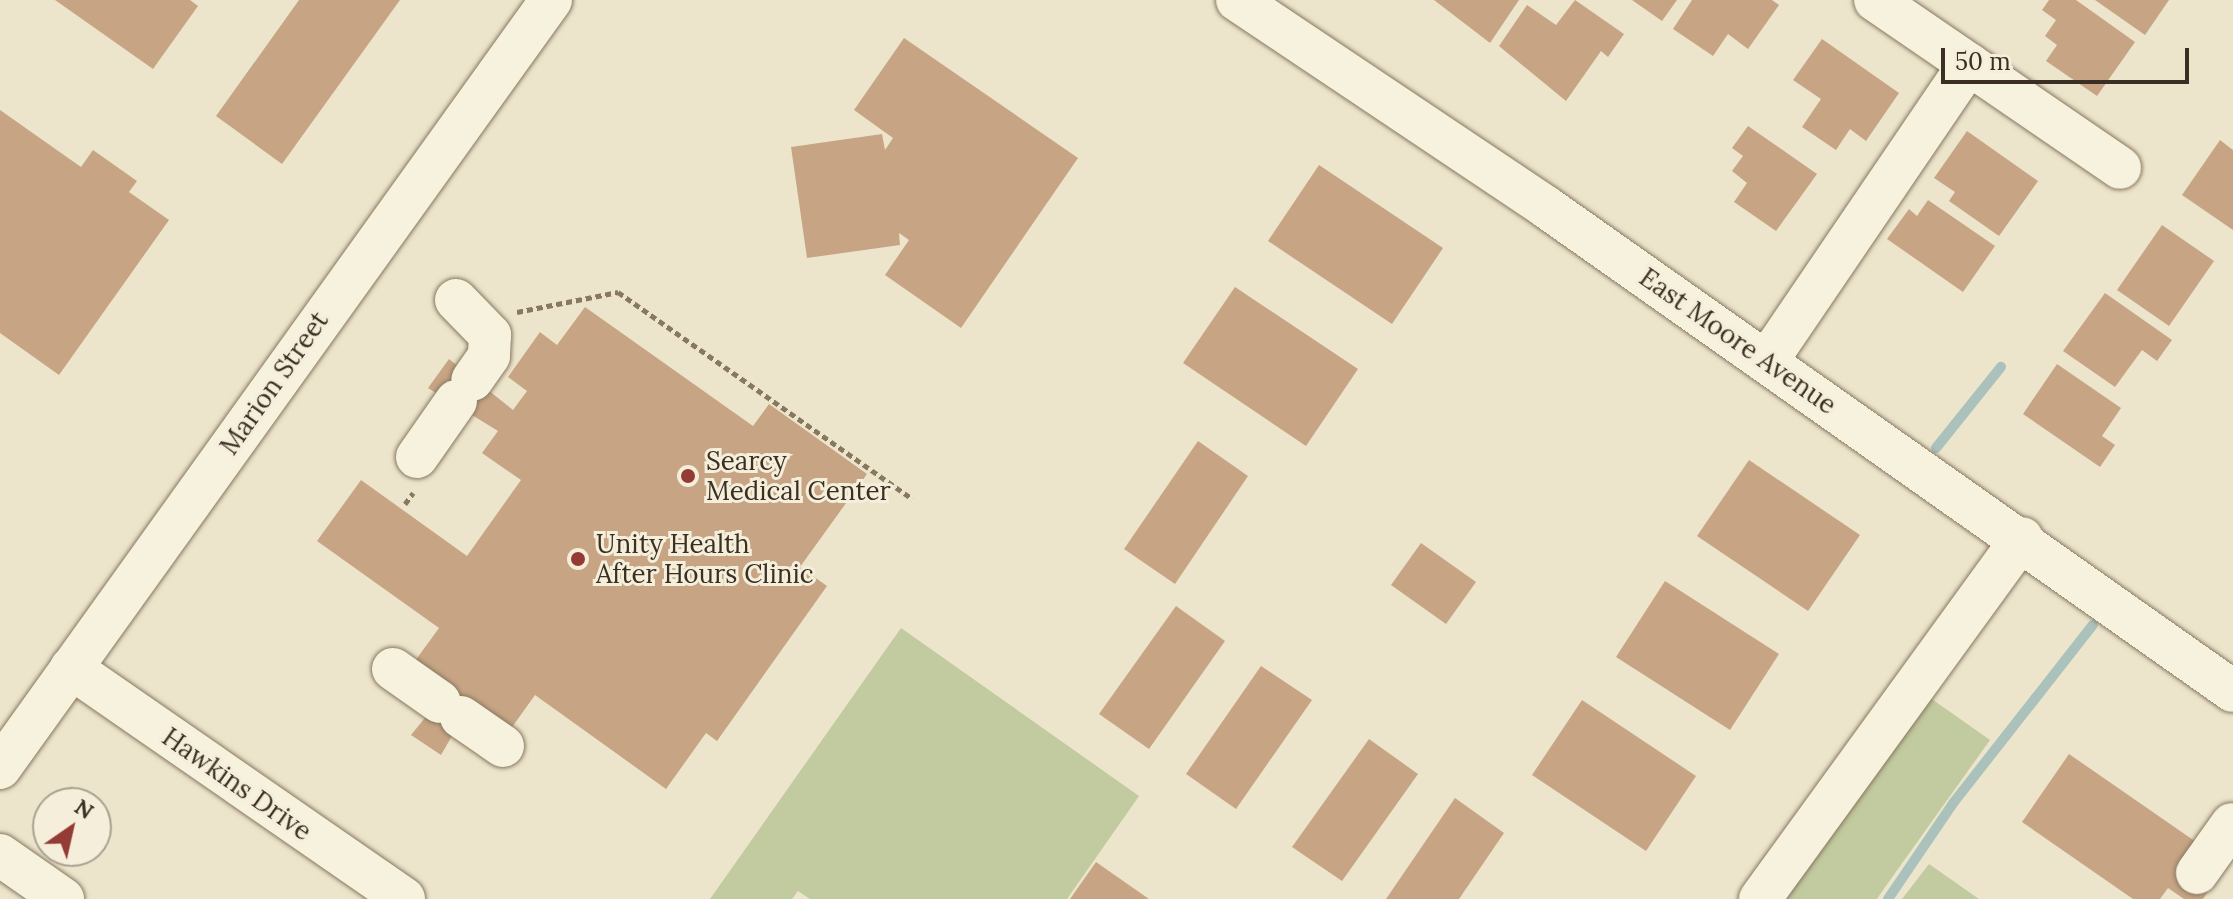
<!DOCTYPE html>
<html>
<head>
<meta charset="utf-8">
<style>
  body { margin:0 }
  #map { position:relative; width:2233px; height:899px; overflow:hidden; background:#ece5cb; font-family:Lora,serif }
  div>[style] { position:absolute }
  .green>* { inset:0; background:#c2ca9f }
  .stream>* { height:10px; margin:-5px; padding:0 5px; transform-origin:5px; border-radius:5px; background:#abc1bc }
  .building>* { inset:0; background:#c7a584 }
  .path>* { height:5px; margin-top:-2.5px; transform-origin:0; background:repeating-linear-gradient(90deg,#887860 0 6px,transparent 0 10px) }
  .roads { filter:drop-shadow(0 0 2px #887860) drop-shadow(0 0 2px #887860) }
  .minor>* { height:42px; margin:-21px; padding:0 21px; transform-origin:21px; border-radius:21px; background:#f7f2de }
  .dots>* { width:22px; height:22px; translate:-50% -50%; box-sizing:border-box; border:4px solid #f4eeda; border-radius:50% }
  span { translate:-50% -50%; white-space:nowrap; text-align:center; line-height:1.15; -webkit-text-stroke:6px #f4eeda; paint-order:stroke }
  .street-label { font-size:26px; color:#3a2f22 }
  .poi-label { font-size:26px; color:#3a2f22 }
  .left { translate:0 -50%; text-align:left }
  .north { position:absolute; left:32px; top:787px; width:80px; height:80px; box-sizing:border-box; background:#f4eeda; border:2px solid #aaa290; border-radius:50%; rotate:34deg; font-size:22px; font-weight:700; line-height:32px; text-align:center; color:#3a2f22 }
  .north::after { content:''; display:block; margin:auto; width:28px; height:36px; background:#933b34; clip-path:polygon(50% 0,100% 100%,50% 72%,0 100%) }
  .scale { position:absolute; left:1941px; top:48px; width:248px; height:36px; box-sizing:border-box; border:4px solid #3a2f22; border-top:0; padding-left:10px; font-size:24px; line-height:28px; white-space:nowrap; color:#3a2f22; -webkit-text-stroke:6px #f4eeda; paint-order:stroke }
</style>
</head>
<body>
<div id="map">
  <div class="green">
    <div style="clip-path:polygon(901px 628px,1139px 796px,1067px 899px,810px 899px,798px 891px,792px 899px,710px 899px)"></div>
    <div style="clip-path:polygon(1926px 695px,1990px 740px,1883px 890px,1877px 899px,1775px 899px)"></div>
    <div style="clip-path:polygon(1929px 864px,1979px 899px,1902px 899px)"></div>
  </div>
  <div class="stream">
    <div style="left:1936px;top:448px;width:104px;rotate:-51.3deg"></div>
    <div style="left:1888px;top:899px;width:117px;rotate:-55.8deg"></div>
    <div style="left:1954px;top:802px;width:225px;rotate:-51.9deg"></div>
  </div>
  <div class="building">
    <div style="clip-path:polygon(55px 0,190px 0,198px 6px,153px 69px)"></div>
    <div style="clip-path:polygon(299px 0,400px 0,282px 164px,216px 116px)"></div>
    <div style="clip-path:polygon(1434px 0,1519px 0,1490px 43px)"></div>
    <div style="clip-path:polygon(1575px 0,1624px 34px,1608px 57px,1601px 51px,1566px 101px,1499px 46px,1527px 5px,1556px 25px)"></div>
    <div style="clip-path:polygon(1632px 0,1677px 0,1662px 21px)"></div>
    <div style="clip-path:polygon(1692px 0,1772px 0,1779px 5px,1748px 49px,1728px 34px,1713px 56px,1673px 29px)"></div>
    <div style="clip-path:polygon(2049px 0,2076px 0,2135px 42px,2097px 96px,2046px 61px,2057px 45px,2045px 36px,2056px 20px,2042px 10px)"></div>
    <div style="clip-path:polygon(2095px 0,2169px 0,2145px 35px)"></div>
    <div style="clip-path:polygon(904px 38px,1078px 158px,961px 328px,885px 275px,909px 240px,899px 233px,900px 245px,807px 258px,791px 147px,882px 134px,885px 150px,893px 138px,854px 110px)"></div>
    <div style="clip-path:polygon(1822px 39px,1899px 93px,1866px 141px,1850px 129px,1836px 150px,1802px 127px,1821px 99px,1793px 80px)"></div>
    <div style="clip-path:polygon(0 110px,81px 167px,93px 150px,137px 181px,129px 192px,169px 220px,59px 375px,0 333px)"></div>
    <div style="clip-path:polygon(1748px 126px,1817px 174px,1776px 231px,1734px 202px,1747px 183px,1732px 171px,1743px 156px,1732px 148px)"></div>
    <div style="clip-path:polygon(1967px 131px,2038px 181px,1999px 236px,1949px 201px,1955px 192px,1934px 178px)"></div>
    <div style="clip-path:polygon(2220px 140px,2233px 150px,2233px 230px,2182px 195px)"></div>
    <div style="clip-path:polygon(1319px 165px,1443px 248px,1392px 324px,1268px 241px)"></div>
    <div style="clip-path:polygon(1928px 200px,1995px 246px,1963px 292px,1887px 239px,1909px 209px,1917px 216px)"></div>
    <div style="clip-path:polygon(2162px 225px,2214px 261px,2169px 326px,2117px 290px)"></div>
    <div style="clip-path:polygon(1235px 287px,1358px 369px,1306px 446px,1183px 363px)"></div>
    <div style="clip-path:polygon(2105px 293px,2172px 340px,2157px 361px,2142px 350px,2115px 387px,2063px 351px)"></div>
    <div style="clip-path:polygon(585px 307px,753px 426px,769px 404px,867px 474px,800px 567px,827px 586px,717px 741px,706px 733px,666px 789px,535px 695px,510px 730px,471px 703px,441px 755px,411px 735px,450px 687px,415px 661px,439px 628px,317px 541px,361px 480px,467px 556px,521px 480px,482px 453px,498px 431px,428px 388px,449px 359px,513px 410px,527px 391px,508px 377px,540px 332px,557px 345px)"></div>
    <div style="clip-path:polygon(2057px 364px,2121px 408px,2102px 436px,2115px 445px,2100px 467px,2023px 414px)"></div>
    <div style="clip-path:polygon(1198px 441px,1248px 476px,1175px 584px,1124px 549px)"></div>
    <div style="clip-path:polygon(1749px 460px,1860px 535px,1808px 611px,1697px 536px)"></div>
    <div style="clip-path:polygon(1421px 543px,1476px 582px,1446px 624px,1391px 585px)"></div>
    <div style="clip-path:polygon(1665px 581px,1779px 654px,1730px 730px,1616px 657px)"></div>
    <div style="clip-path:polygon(1176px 606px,1225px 641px,1149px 749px,1099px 714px)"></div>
    <div style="clip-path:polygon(1261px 666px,1312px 700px,1236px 809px,1186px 774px)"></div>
    <div style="clip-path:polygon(1582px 700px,1696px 776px,1646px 851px,1532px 775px)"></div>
    <div style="clip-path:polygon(1369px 739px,1418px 774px,1342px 881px,1292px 847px)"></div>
    <div style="clip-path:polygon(2069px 754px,2199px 844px,2213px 884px,2203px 899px,2184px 899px,2168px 888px,2160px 899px,2133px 899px,2022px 822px)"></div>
    <div style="clip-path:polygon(1455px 798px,1504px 833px,1459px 899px,1386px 899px)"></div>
    <div style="clip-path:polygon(1096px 862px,1149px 899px,1070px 899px)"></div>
  </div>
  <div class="path">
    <div style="left:517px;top:312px;width:103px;rotate:-11.2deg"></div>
    <div style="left:618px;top:292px;width:360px;rotate:35.1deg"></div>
    <div style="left:405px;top:504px;width:14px;rotate:-54deg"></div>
  </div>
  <div class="roads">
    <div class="minor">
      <div style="left:1237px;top:0;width:372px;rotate:33.8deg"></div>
      <div style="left:1546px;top:207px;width:840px;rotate:35.17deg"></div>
      <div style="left:1875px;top:0;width:297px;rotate:34.4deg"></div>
      <div style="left:456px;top:300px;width:49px;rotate:45.8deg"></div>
      <div style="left:490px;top:335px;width:21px;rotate:93deg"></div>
      <div style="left:489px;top:356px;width:29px;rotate:125deg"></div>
      <div style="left:1767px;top:361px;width:359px;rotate:-55.8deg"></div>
      <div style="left:417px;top:457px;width:68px;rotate:-55.1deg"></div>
      <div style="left:71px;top:668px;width:405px;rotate:34.7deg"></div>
      <div style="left:393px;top:669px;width:57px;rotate:35.1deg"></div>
      <div style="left:461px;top:717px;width:51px;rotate:34.6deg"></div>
      <div style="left:0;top:768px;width:945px;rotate:-54.34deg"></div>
      <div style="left:0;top:855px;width:77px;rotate:34.9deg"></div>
      <div style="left:2197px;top:873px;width:60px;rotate:-54.5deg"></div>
      <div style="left:1760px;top:899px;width:446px;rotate:-54deg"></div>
    </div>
  </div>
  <div class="dots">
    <div style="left:688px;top:476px;background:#933b34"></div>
    <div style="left:578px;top:559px;background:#933b34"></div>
  </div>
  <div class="street-label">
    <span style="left:1738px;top:341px;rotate:35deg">East Moore Avenue</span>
    <span style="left:274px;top:383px;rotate:-55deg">Marion Street</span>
    <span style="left:237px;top:784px;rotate:35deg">Hawkins Drive</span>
  </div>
  <div class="poi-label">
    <span class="left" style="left:706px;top:476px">Searcy<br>Medical Center</span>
    <span class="left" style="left:596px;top:559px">Unity Health<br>After Hours Clinic</span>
  </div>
  <div class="north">N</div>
  <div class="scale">50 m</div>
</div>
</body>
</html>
